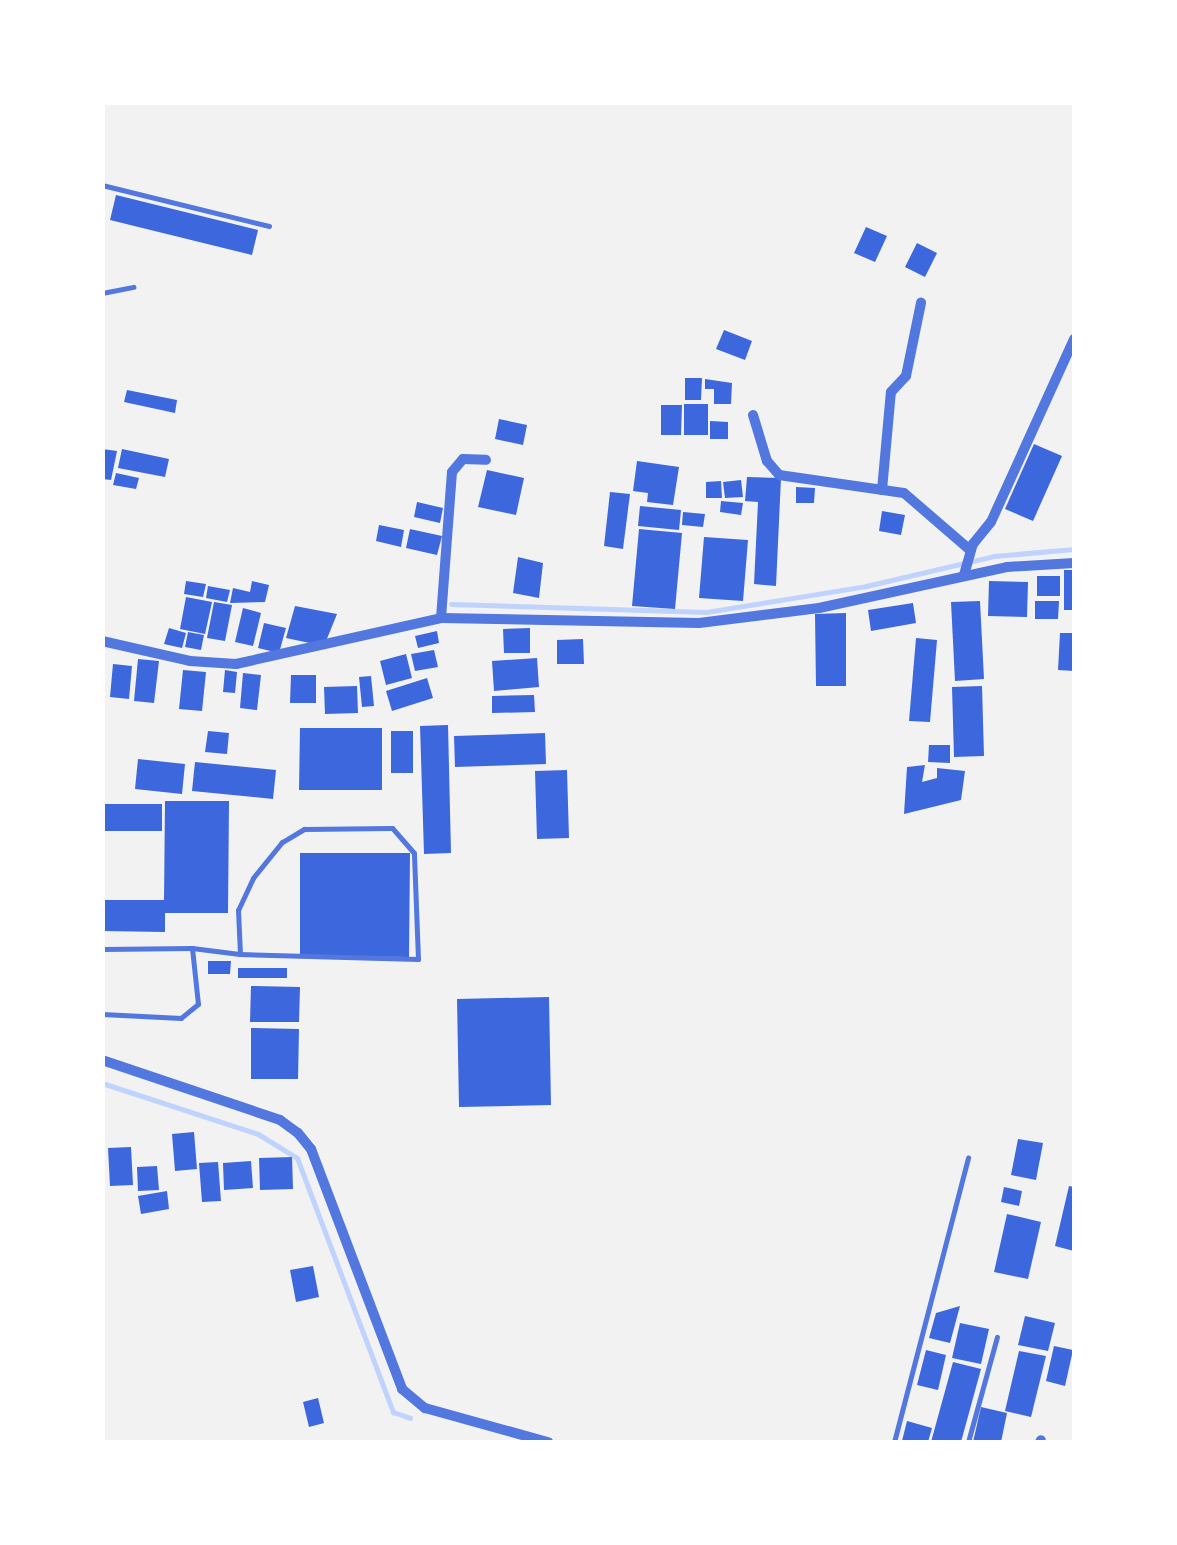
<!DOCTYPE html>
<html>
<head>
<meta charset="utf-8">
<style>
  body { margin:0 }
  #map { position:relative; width:1177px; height:1545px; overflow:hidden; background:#f2f2f2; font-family:"Work Sans",sans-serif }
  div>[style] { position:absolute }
  .stream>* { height:5px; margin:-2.5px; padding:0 2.5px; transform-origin:2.5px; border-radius:2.5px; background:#bfd3fe }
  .building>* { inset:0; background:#3d67dc }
  .service>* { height:5px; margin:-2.5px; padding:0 2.5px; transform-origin:2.5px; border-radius:2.5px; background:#5277de }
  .minor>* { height:10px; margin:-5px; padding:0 5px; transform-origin:5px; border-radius:5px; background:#5277de }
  span { translate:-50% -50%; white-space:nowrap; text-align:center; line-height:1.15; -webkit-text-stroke:8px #fff; paint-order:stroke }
  .frame { position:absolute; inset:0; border:105px solid #fff; pointer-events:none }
</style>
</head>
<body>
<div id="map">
  <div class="stream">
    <div style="left:451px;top:604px;width:255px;rotate:1.8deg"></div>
    <div style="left:706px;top:612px;width:162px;rotate:-9.2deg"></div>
    <div style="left:866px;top:586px;width:131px;rotate:-13.2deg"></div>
    <div style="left:994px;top:556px;width:80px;rotate:-5deg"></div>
    <div style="left:102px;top:1083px;width:164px;rotate:18.1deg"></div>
    <div style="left:258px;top:1134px;width:46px;rotate:31.6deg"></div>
    <div style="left:297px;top:1158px;width:272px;rotate:69.3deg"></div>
    <div style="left:393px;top:1412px;width:18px;rotate:19deg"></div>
  </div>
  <div class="building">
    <div style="clip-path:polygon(116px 195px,258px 230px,252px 255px,110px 220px)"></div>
    <div style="clip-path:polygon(866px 227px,887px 236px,875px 262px,854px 253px)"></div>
    <div style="clip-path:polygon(917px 243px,937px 253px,925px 277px,905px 267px)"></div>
    <div style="clip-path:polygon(724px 330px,752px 341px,745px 360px,716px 349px)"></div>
    <div style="clip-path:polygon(685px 378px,702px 378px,701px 400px,685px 400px)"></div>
    <div style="clip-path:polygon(705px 379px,732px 383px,731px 404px,714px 404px,714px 389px,705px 389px)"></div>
    <div style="clip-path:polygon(127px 390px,177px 400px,175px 413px,124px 402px)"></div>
    <div style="clip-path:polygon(684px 404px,708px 404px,708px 435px,684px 435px)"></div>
    <div style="clip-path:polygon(661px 405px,682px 405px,681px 435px,661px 435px)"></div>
    <div style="clip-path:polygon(499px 419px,527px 425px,523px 445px,495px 439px)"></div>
    <div style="clip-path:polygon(710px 421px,728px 422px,728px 439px,710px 439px)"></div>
    <div style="clip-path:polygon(1034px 444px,1062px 456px,1033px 521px,1005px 509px)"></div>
    <div style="clip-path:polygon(102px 449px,117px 451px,111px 480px,102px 479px)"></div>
    <div style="clip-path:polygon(122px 449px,169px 459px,165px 477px,118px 468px)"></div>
    <div style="clip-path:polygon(637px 461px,679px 467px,673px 505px,647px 502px,648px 493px,633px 491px)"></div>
    <div style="clip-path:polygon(487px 470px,524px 478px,516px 515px,478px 507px)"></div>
    <div style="clip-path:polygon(116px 473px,139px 478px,136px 489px,113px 485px)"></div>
    <div style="clip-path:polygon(747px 477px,781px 478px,776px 586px,754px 584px,758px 502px,745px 501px)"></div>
    <div style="clip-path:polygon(741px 480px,743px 497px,725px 498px,723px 482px)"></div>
    <div style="clip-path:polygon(721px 481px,722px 498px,706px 498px,706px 482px)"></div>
    <div style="clip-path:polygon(796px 487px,815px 488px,814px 503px,796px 503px)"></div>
    <div style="clip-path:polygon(610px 492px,630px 494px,623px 549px,604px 546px)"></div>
    <div style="clip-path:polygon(721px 501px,743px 503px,741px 515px,720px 512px)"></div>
    <div style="clip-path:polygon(417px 502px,443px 508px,440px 523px,414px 517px)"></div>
    <div style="clip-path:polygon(640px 506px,681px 510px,679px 530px,638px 526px)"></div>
    <div style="clip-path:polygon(882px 511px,905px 515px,901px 535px,879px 531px)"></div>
    <div style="clip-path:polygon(683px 512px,705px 514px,703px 527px,682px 525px)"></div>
    <div style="clip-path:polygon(379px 525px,404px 530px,401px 547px,376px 541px)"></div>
    <div style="clip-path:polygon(410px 529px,442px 536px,437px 555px,406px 548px)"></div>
    <div style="clip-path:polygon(639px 529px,682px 533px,675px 609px,632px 606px)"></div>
    <div style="clip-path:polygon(704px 537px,748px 540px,743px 601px,699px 598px)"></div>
    <div style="clip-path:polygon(518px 557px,543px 563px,539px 598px,513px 593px)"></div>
    <div style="clip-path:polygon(1064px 570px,1074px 570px,1074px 610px,1064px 610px)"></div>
    <div style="clip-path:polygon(1037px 576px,1060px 576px,1060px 596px,1037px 596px)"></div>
    <div style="clip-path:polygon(186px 581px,206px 584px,203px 597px,184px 594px)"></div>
    <div style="clip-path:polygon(252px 581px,269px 585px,265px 602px,230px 603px,233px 588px,250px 592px)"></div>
    <div style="clip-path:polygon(989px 581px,1028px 582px,1027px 617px,988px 616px)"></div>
    <div style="clip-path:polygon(208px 586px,230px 590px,227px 602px,206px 598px)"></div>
    <div style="clip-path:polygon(186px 597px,212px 602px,205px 634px,180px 629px)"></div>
    <div style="clip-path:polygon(980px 601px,984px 679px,955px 681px,951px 602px)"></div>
    <div style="clip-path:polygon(1035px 601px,1059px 601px,1058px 619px,1035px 619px)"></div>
    <div style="clip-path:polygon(214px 602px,232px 605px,225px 641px,207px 638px)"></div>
    <div style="clip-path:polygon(913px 603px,916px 623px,871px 631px,868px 610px)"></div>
    <div style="clip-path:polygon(295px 606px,337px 614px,324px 646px,286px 638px)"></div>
    <div style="clip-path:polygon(243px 608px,261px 613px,253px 646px,235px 642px)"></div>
    <div style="clip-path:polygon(846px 613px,846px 686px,816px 686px,815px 614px)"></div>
    <div style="clip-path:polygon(264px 623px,286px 628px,279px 653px,258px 648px)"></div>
    <div style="clip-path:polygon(169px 628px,186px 633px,182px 648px,164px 644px)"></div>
    <div style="clip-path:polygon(530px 628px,530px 653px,504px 653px,503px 629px)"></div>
    <div style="clip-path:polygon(437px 631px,439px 643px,418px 648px,415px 636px)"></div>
    <div style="clip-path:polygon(188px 632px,204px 635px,201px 650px,185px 647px)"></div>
    <div style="clip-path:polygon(1060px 633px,1074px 633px,1074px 671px,1058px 670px)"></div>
    <div style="clip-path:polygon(916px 638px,937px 640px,930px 722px,909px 721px)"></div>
    <div style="clip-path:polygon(583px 639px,584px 664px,557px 664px,557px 640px)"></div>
    <div style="clip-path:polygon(434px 650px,438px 667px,415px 671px,411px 654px)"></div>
    <div style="clip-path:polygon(406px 654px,412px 678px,386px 685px,380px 661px)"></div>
    <div style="clip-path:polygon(537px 658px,539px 687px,494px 691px,492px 661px)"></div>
    <div style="clip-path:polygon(138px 659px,159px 661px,154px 703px,134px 701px)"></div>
    <div style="clip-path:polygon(113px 664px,132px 666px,129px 699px,110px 697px)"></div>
    <div style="clip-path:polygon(183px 670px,206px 672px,202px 711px,179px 709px)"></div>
    <div style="clip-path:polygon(225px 670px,237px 672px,235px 693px,223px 692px)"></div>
    <div style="clip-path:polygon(243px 673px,261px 675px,257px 710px,240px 708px)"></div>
    <div style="clip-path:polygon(291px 675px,316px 675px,316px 703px,290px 703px)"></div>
    <div style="clip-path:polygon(371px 676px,374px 706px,362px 707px,359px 677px)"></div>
    <div style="clip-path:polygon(427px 678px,433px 698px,392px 711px,386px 691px)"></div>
    <div style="clip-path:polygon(357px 686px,358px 713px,325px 714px,324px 687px)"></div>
    <div style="clip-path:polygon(982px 686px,984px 756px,954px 757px,952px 687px)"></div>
    <div style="clip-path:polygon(534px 695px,535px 712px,492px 713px,492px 696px)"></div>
    <div style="clip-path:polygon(448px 725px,451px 853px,424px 854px,420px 726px)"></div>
    <div style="clip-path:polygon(300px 728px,382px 728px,382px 790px,299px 790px)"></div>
    <div style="clip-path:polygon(208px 731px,229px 733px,227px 754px,205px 752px)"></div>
    <div style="clip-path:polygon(391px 731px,413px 731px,413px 773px,391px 773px)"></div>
    <div style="clip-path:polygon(545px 733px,546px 764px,455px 767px,454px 736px)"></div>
    <div style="clip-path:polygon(929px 745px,950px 745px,950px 763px,928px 762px)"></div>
    <div style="clip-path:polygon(138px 759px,185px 764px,182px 794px,135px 789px)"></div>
    <div style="clip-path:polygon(195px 762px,276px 770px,273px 799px,192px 791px)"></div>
    <div style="clip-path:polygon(925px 765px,922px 782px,937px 778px,937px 768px,965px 771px,961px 800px,904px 814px,907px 767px)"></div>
    <div style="clip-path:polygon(567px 770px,569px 838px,537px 839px,535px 771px)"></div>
    <div style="clip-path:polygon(165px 801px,229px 801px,228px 913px,165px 913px,165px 932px,102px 931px,102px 900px,164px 900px)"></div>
    <div style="clip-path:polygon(102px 804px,162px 804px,162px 831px,102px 831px)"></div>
    <div style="clip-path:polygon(300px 853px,410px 853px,409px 957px,300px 956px)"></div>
    <div style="clip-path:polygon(208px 961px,231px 961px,230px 974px,208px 974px)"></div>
    <div style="clip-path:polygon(238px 968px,287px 968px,287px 978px,238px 978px)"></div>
    <div style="clip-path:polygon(251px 986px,300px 987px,299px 1022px,250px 1022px)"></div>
    <div style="clip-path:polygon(549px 997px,551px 1105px,459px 1107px,457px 999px)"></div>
    <div style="clip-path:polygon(251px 1028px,299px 1029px,298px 1079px,251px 1079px)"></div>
    <div style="clip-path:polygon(194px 1132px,197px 1169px,175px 1171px,172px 1134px)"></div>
    <div style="clip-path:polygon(1018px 1139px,1043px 1143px,1036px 1180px,1011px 1175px)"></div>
    <div style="clip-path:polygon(131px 1147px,133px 1185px,110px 1186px,108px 1148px)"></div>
    <div style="clip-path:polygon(292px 1157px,293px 1189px,260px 1190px,259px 1158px)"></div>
    <div style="clip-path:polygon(251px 1161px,253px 1188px,224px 1190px,223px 1163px)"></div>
    <div style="clip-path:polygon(218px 1162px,221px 1201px,202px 1202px,199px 1163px)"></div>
    <div style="clip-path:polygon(157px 1166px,159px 1190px,138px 1191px,137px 1167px)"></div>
    <div style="clip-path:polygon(1069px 1186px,1074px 1187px,1074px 1251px,1055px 1246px)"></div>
    <div style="clip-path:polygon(1004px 1187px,1022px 1191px,1019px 1206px,1001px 1202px)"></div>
    <div style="clip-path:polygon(167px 1191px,169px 1209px,141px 1214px,138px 1196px)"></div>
    <div style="clip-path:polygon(1007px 1214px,1041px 1222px,1028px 1279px,994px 1272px)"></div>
    <div style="clip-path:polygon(313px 1266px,319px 1297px,296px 1302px,290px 1270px)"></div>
    <div style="clip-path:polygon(960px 1306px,950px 1343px,929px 1338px,936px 1313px)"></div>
    <div style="clip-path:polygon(1025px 1316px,1055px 1323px,1048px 1351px,1018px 1345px)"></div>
    <div style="clip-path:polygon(960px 1323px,989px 1329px,981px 1364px,952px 1358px)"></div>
    <div style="clip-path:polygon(1054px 1346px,1073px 1350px,1065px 1386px,1046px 1381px)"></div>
    <div style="clip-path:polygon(926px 1350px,946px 1355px,938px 1390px,917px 1385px)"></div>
    <div style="clip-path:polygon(1019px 1351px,1046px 1356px,1031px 1417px,1005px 1411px)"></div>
    <div style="clip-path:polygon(953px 1362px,981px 1369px,961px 1442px,931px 1442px)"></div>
    <div style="clip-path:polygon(318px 1398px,324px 1423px,309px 1427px,303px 1402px)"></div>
    <div style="clip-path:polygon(981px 1407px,1007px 1413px,1001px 1442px,973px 1442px)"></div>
    <div style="clip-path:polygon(907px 1421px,932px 1428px,928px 1442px,902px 1441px)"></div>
  </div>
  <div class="service">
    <div style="left:102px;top:185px;width:172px;rotate:13.8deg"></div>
    <div style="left:102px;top:293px;width:32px;rotate:-11deg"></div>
    <div style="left:192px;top:948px;width:48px;rotate:7.1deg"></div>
    <div style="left:240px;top:954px;width:178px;rotate:1.6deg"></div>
    <div style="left:418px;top:959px;width:106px;rotate:-92.2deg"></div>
    <div style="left:414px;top:853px;width:33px;rotate:-131deg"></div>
    <div style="left:392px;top:828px;width:88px;rotate:179.3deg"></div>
    <div style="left:304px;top:829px;width:26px;rotate:149deg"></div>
    <div style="left:282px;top:842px;width:46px;rotate:128.9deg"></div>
    <div style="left:253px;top:878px;width:35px;rotate:115deg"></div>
    <div style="left:238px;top:910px;width:44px;rotate:87.4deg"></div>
    <div style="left:102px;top:949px;width:90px;rotate:-0.6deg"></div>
    <div style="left:192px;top:948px;width:56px;rotate:83.9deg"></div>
    <div style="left:198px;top:1004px;width:22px;rotate:141deg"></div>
    <div style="left:181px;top:1018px;width:79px;rotate:-177.1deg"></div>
    <div style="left:894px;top:1442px;width:294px;rotate:-75.4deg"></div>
    <div style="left:968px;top:1442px;width:109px;rotate:-74.6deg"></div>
  </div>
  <div class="minor">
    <div style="left:753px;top:415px;width:48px;rotate:73.1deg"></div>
    <div style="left:767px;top:461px;width:18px;rotate:49deg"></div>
    <div style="left:779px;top:475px;width:126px;rotate:8.2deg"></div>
    <div style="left:904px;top:493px;width:87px;rotate:40.8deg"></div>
    <div style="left:882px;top:490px;width:98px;rotate:-84.8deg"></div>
    <div style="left:891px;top:392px;width:22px;rotate:-47deg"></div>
    <div style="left:906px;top:376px;width:75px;rotate:-78.4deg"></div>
    <div style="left:964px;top:575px;width:32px;rotate:-74deg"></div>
    <div style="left:973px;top:544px;width:28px;rotate:-51deg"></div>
    <div style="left:991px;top:522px;width:201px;rotate:-65.6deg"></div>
    <div style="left:441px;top:618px;width:146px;rotate:-85.7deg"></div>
    <div style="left:452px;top:472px;width:17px;rotate:-50deg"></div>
    <div style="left:463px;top:459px;width:23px;rotate:2deg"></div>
    <div style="left:102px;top:641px;width:90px;rotate:12.8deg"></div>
    <div style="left:190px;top:661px;width:46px;rotate:3.7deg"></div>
    <div style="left:236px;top:664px;width:210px;rotate:-12.6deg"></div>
    <div style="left:441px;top:618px;width:258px;rotate:1.1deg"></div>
    <div style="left:699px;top:623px;width:121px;rotate:-7.1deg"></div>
    <div style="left:819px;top:608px;width:192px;rotate:-12.3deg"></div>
    <div style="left:1007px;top:567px;width:67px;rotate:-3.4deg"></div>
    <div style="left:102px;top:1060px;width:188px;rotate:18.6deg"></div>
    <div style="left:280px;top:1120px;width:22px;rotate:36deg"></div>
    <div style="left:298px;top:1133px;width:21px;rotate:51deg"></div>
    <div style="left:311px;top:1149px;width:257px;rotate:69.2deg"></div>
    <div style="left:402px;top:1389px;width:30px;rotate:40deg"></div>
    <div style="left:425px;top:1408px;width:128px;rotate:15.5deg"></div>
    <div style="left:1040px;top:1442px;width:2px;rotate:-63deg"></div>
  </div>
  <div class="frame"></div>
</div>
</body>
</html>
